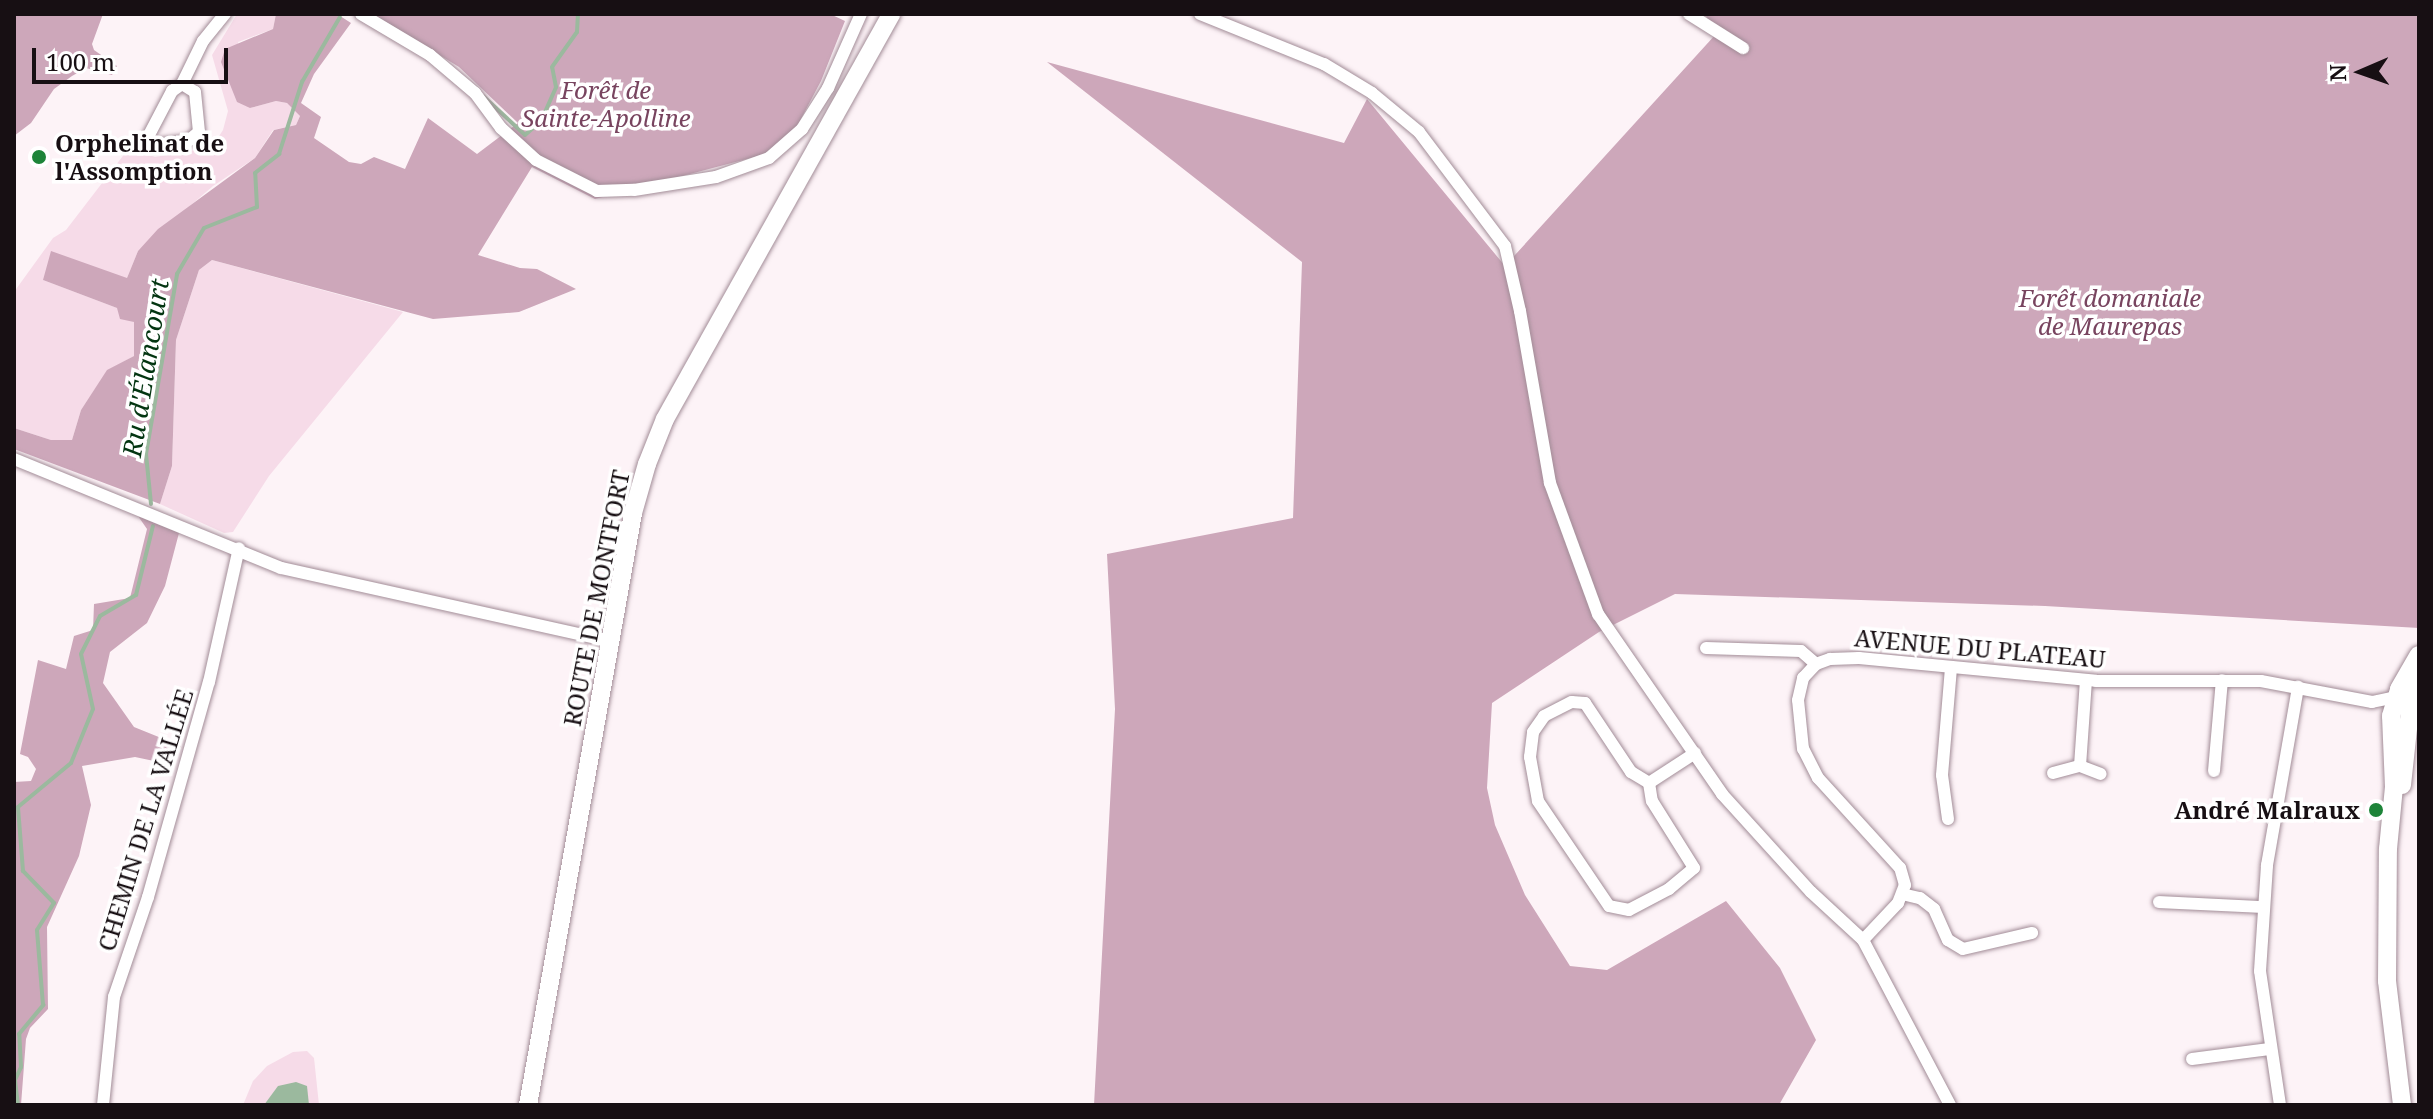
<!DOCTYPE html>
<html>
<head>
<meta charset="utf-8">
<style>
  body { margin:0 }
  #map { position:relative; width:2433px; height:1119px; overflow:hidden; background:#fdf3f7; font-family:"Noto Serif",serif }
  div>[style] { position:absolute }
  .green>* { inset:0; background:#f6dbe8 }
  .forest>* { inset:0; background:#cda7ba }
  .water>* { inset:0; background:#9bb99e }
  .stream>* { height:4px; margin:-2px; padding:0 2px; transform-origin:2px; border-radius:2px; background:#9bb99e }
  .roads { filter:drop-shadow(0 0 2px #a28c97) drop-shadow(0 0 2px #a28c97) }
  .street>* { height:12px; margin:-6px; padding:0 6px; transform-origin:6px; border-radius:6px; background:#fff }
  .secondary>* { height:18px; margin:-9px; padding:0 9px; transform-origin:9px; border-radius:9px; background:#fff }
  .dots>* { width:22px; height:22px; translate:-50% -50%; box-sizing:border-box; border:4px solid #fff; border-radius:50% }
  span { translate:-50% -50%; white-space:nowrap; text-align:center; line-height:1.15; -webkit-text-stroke:7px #fff; paint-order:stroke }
  .park-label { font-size:24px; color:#78445f; font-style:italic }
  .poi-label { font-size:24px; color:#170f13; font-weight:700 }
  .left { translate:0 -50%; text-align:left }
  .right { translate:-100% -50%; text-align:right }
  .street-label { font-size:24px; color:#170f13 }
  .water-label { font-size:26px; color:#033511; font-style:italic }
  .frame { position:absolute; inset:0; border:16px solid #170f13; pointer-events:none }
  .north { position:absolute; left:2321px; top:32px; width:80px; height:80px; -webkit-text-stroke:6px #fff; paint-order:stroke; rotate:268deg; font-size:22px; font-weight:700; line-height:32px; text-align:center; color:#170f13 }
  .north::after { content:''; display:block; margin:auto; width:28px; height:36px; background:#170f13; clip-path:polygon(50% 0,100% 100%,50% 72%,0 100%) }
  .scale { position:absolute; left:32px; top:48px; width:196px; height:36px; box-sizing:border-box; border:4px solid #170f13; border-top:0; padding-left:10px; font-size:24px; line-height:28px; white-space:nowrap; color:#170f13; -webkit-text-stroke:6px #fff; paint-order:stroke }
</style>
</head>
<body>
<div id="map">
  <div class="green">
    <div style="clip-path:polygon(237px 14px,276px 14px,273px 29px,238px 42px,250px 108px,276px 101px,287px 103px,300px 116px,296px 125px,273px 130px,255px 158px,213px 186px,138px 251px,127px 278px,43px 280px,117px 308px,134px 322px,134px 356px,107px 371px,81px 410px,72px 440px,51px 440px,14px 428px,14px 292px,53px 238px,66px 230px,129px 148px,155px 157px,212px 147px,223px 130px,228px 111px,212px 55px)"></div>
    <div style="clip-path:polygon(212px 260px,403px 312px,269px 476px,233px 532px,224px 533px,160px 504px,172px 466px,176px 340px,199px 270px)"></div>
    <div style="clip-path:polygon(307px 1051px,314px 1058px,319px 1105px,243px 1105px,253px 1081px,267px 1066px,293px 1052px)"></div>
  </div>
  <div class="forest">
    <div style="clip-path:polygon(14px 14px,103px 14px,92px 44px,94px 50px,117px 66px,112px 75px,86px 68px,72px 76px,54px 89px,31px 123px,14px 136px)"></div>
    <div style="clip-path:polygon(276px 14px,337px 14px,351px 23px,314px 74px,301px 103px,321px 117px,314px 138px,349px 162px,361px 164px,374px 157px,405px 169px,428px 118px,477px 154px,518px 123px,459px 67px,373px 14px,830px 14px,845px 21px,821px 81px,785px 149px,595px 199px,532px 167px,478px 255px,520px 268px,537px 269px,576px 289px,519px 312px,433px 319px,212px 260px,199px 270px,176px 340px,172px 466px,160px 504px,14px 449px,14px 428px,51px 440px,72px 440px,81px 410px,107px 370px,134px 356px,134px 322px,120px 319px,117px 308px,43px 280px,51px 251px,127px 278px,138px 251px,158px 229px,255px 158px,274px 130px,296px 125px,300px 116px,287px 103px,276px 101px,250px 108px,237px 102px,221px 62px,225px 49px,273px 29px)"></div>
    <div style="clip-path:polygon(1705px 14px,2419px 14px,2419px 628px,2045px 606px,1675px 594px,1599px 632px,1492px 703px,1487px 788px,1495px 825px,1525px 895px,1570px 966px,1607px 970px,1726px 901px,1780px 968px,1816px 1040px,1779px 1105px,1094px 1105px,1115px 709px,1107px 554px,1293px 518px,1302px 262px,1047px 62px,1344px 143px,1367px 99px,1505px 266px,1716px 34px)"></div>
    <div style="clip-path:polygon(138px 516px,179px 533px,165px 586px,147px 623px,110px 652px,103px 683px,134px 727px,181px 746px,173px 765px,135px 757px,82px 766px,91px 805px,79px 856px,47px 927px,48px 1009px,30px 1028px,26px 1039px,21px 1105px,14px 1105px,14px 782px,31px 781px,36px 769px,28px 757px,20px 754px,38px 660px,66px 669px,74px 636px,93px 630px,94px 604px,130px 598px,147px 529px)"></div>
  </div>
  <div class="water">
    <div style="clip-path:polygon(296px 1082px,307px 1086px,309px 1105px,264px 1105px,278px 1086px)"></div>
  </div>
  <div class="stream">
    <div style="left:483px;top:96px;width:57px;rotate:42.9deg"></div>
    <div style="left:525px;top:135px;width:21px;rotate:-41deg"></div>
    <div style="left:541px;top:121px;width:37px;rotate:-66deg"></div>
    <div style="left:556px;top:87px;width:20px;rotate:-101deg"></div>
    <div style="left:552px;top:67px;width:43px;rotate:-54.5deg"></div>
    <div style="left:577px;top:32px;width:18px;rotate:-87deg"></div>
    <div style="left:151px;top:504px;width:50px;rotate:-95.7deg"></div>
    <div style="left:146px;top:454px;width:183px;rotate:-80.2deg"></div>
    <div style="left:177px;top:274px;width:53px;rotate:-59.6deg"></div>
    <div style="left:204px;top:228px;width:57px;rotate:-21.6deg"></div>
    <div style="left:257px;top:207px;width:34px;rotate:-93deg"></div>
    <div style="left:255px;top:173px;width:31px;rotate:-38deg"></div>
    <div style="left:279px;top:154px;width:76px;rotate:-72.3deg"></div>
    <div style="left:302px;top:82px;width:75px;rotate:-59.7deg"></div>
    <div style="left:18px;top:1105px;width:25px;rotate:-97deg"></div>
    <div style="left:15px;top:1080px;width:14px;rotate:-65deg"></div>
    <div style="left:21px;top:1067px;width:33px;rotate:-93deg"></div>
    <div style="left:19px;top:1034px;width:38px;rotate:-50deg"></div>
    <div style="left:43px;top:1005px;width:75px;rotate:-94.6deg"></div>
    <div style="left:37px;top:930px;width:32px;rotate:-58deg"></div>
    <div style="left:54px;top:903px;width:45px;rotate:-134.1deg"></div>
    <div style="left:23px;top:871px;width:64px;rotate:-94.5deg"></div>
    <div style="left:18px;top:807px;width:69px;rotate:-39.7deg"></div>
    <div style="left:71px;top:763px;width:58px;rotate:-67.8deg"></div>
    <div style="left:93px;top:709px;width:56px;rotate:-102.3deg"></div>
    <div style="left:81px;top:654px;width:42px;rotate:-63.4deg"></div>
    <div style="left:100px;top:616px;width:42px;rotate:-30.3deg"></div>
    <div style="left:136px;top:595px;width:71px;rotate:-76.2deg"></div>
  </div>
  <div class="roads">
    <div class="street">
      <div style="left:361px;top:14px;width:80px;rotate:30.7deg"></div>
      <div style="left:430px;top:55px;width:59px;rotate:40.2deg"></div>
      <div style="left:475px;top:93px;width:44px;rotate:53.4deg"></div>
      <div style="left:501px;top:128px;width:47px;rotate:42.4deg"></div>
      <div style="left:536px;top:160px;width:68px;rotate:26.9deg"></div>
      <div style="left:597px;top:191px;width:37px;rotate:-2deg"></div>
      <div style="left:634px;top:190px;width:83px;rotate:-9deg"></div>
      <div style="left:716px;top:177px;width:56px;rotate:-19.7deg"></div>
      <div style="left:769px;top:158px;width:44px;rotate:-41.3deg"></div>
      <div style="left:802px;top:129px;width:49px;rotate:-57.6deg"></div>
      <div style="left:828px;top:88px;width:81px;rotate:-66deg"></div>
      <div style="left:1200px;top:14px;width:134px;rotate:22deg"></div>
      <div style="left:1324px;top:64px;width:56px;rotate:31.1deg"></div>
      <div style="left:1372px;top:93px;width:61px;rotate:39.7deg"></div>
      <div style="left:1419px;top:132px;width:143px;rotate:53deg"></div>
      <div style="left:1505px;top:246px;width:67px;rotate:77deg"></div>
      <div style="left:1520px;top:311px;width:175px;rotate:80.1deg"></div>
      <div style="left:1550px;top:483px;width:140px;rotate:69.9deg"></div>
      <div style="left:1598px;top:614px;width:219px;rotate:55.4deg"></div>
      <div style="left:1722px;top:794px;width:132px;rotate:47.8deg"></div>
      <div style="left:1811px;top:892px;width:71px;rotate:42.7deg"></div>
      <div style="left:1863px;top:940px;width:187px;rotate:62.2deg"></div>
      <div style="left:1689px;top:14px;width:64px;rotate:32.2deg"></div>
      <div style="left:182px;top:84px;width:15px;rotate:32deg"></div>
      <div style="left:195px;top:92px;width:40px;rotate:84.3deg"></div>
      <div style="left:199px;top:132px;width:14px;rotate:141deg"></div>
      <div style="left:188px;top:141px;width:34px;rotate:173deg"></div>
      <div style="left:154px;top:145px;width:7px;rotate:-146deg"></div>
      <div style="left:148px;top:141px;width:6px;rotate:-81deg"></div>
      <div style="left:149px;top:135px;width:50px;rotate:-62.4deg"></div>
      <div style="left:172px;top:91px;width:12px;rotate:-35deg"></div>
      <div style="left:182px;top:84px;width:48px;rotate:-64deg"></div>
      <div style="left:203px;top:41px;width:35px;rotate:-51deg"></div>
      <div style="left:14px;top:459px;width:288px;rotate:22.2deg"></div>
      <div style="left:281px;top:568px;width:336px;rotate:12.5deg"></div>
      <div style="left:1706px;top:648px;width:95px;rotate:1.8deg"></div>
      <div style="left:1801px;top:651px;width:20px;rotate:41deg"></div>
      <div style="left:2086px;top:680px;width:86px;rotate:94deg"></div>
      <div style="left:2080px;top:766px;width:22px;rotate:21deg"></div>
      <div style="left:1572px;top:702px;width:13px;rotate:4deg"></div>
      <div style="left:1585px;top:703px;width:83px;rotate:56.3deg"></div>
      <div style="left:1631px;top:772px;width:21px;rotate:31deg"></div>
      <div style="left:1649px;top:783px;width:18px;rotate:81deg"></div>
      <div style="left:1652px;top:801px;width:79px;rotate:57.9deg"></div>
      <div style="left:1694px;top:868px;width:33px;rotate:140deg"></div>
      <div style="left:1669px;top:889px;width:45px;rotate:152.3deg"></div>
      <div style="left:1629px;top:910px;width:20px;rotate:-169deg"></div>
      <div style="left:1609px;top:906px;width:127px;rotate:-124.1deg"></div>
      <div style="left:1538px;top:801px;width:45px;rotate:-100.3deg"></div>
      <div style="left:1530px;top:757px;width:25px;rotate:-83deg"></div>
      <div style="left:1533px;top:732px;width:19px;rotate:-55deg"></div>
      <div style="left:1544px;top:716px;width:31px;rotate:-27deg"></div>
      <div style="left:2214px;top:771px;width:91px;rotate:-85deg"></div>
      <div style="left:2053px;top:773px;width:28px;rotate:-15deg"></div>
      <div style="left:1649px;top:783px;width:55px;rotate:-33.1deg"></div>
      <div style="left:1948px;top:819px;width:44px;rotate:-97.8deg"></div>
      <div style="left:1942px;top:775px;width:108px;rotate:-85.2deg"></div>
      <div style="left:1902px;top:894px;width:18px;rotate:13deg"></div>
      <div style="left:1920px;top:898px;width:18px;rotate:38deg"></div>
      <div style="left:1934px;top:909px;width:34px;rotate:66deg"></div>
      <div style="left:1948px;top:940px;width:17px;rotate:31deg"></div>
      <div style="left:1963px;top:949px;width:71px;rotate:-13.1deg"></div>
      <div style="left:2159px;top:902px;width:104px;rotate:2.8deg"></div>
      <div style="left:1863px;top:940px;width:51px;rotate:-46.6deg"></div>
      <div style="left:1898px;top:903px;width:19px;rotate:-69deg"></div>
      <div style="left:1905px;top:885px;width:18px;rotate:-106deg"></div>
      <div style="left:1900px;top:868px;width:122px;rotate:-132.3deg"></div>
      <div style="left:1818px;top:778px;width:33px;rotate:-117deg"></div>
      <div style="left:1803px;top:749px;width:49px;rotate:-95.8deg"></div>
      <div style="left:1798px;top:700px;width:23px;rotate:-77deg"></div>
      <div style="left:1803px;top:678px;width:19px;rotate:-47deg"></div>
      <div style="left:1816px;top:664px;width:15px;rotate:-20deg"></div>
      <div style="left:1830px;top:659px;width:29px;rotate:-2deg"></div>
      <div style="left:1859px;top:658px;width:238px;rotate:5.5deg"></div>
      <div style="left:2096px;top:681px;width:165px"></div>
      <div style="left:2261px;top:681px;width:113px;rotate:10.7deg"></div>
      <div style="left:2372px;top:702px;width:24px;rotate:-12deg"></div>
      <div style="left:2192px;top:1059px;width:78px;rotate:-7.4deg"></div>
      <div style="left:103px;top:1105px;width:109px;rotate:-84.2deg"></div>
      <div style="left:114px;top:997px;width:106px;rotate:-71.2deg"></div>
      <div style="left:148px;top:897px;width:223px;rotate:-74.2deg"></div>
      <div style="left:209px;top:682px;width:137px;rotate:-77.4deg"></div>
      <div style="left:2280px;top:1105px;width:135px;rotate:-98.5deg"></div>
      <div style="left:2260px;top:971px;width:106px;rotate:-86.2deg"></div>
      <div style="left:2267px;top:865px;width:181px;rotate:-80.1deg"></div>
    </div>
    <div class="secondary">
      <div style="left:2402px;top:785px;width:75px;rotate:-83.9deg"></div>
      <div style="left:2410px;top:710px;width:28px;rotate:-72deg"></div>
      <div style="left:528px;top:1105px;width:601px;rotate:-79.94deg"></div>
      <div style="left:633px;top:513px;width:51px;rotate:-74.1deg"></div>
      <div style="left:647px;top:464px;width:48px;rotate:-68.2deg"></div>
      <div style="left:665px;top:419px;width:464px;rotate:-60.8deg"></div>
      <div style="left:2402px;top:1105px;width:125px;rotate:-96.9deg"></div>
      <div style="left:2387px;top:981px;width:132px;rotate:-89.6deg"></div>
      <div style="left:2388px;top:849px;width:62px;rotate:-84.5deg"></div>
      <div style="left:2394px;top:787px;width:71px;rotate:-92.4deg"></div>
      <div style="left:2391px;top:716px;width:28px;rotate:-73deg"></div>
      <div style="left:2399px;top:689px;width:39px;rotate:-60deg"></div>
    </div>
  </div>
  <div class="dots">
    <div style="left:39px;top:157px;background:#1d8439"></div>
    <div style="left:2376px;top:810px;background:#1d8439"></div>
  </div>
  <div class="park-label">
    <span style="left:606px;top:104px">Forêt de<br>Sainte-Apolline</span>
    <span style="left:2110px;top:312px">Forêt domaniale<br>de Maurepas</span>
  </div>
  <div class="poi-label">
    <span class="left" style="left:55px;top:157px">Orphelinat de<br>l'Assomption</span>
    <span class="right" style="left:2360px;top:810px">André Malraux</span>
  </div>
  <div class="street-label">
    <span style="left:596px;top:598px;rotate:-79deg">ROUTE DE MONTFORT</span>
    <span style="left:1980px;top:648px;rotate:5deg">AVENUE DU PLATEAU</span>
    <span style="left:145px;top:820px;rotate:-73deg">CHEMIN DE LA VALLÉE</span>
  </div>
  <div class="water-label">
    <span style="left:146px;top:368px;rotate:-81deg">Ru d'Élancourt</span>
  </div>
  <div class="frame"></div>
  <div class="north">N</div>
  <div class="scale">100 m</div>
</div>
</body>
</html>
